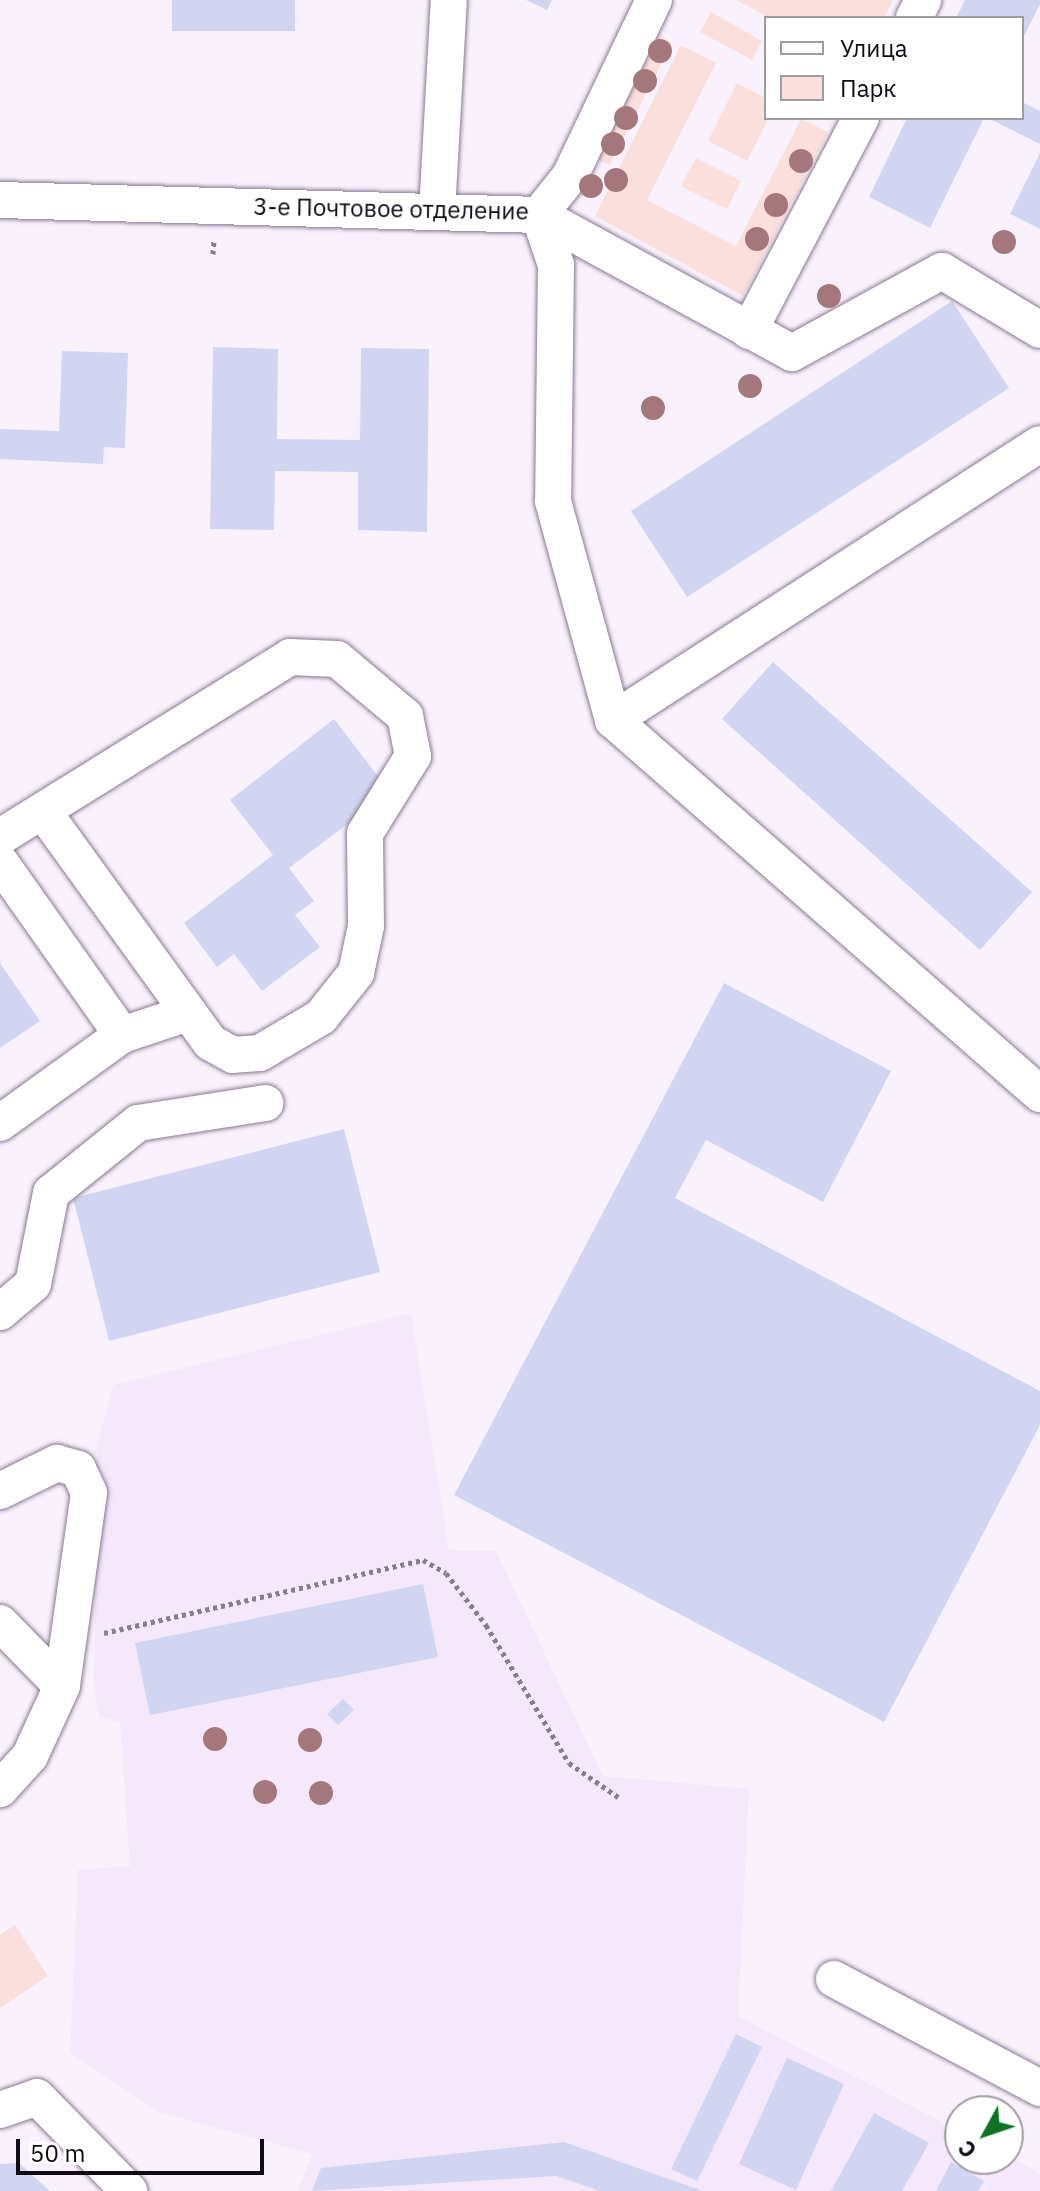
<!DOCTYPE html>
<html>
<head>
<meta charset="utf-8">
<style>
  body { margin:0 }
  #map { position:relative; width:1040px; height:2191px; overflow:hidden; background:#f9f2fc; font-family:"IBM Plex Sans",sans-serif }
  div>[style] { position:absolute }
  .built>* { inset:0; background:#f5e8fb }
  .green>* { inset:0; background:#fadfdd }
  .building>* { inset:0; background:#d2d5f1 }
  .path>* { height:5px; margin-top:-2.5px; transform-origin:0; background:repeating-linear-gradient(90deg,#867f89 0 4px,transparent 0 8px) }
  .roads { filter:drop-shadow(0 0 2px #897990) drop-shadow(0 0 2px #897990) }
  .minor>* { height:36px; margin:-18px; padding:0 18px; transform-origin:18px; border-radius:18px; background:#fff }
  .trees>* { width:24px; height:24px; margin:-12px; border-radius:50%; background:#a4777d }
  span { translate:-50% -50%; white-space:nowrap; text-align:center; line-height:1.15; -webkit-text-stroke:6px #fff; paint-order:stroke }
  .street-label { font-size:24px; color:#110b14 }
  .legend { position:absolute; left:764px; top:16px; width:260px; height:104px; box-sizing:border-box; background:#fff; border:2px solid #a09da1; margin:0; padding:10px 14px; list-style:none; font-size:24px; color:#110b14 }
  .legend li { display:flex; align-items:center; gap:16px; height:40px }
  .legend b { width:40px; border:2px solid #a09da1 }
  .north { position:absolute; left:944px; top:2095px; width:80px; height:80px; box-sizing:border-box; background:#fff; border:2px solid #a09da1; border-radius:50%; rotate:230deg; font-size:22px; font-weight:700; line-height:32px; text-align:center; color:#110b14 }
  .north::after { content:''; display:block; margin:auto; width:28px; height:36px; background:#0e7323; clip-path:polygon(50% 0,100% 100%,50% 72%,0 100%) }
  .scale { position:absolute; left:16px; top:2139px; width:248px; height:36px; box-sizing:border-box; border:4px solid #110b14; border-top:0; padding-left:10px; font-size:24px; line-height:28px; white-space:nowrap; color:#110b14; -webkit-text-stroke:6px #fff; paint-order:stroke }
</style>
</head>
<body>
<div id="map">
  <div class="built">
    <div style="clip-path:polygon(411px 1313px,449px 1550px,496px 1551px,603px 1776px,749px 1789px,738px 2016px,960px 2131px,960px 2159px,1008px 2156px,1040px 2173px,1040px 2191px,298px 2191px,312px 2154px,159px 2112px,70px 2053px,78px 1870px,130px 1866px,120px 1722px,99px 1717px,94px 1685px,97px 1446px,113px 1385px)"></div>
  </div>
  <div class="green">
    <div style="clip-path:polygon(736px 0,893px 0,884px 18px,770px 18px)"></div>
    <div style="clip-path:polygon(711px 12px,762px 41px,752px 60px,700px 32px)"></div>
    <div style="clip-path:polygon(660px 36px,672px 43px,610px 165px,597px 159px)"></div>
    <div style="clip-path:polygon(681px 45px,716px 63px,647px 200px,736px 246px,801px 119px,828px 132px,743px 296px,595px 216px)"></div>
    <div style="clip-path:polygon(737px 83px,766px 98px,769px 118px,747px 161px,708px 141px)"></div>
    <div style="clip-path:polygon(696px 158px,741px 181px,727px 209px,681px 186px)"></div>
    <div style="clip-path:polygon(15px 1925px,48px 1976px,0 2008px,0 1935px)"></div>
  </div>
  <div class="building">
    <div style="clip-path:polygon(172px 0,295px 0,295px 31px,172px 31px)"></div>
    <div style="clip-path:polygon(526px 0,552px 0,547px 10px)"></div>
    <div style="clip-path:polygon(965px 0,1040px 0,1040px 4px,1022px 40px,1022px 18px,956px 18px)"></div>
    <div style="clip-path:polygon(1022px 102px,1040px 111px,1040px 144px,988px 118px,1022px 118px)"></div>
    <div style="clip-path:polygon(907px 118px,984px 118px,930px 228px,869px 197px)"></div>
    <div style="clip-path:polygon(1040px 153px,1040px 229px,1010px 214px)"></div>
    <div style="clip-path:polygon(952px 301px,1009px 388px,687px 597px,631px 511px)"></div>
    <div style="clip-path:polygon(213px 347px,278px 349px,277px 439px,360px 440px,361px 348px,429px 349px,427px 532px,358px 530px,358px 472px,275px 471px,274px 530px,210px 529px)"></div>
    <div style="clip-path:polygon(62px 351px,128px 353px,125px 448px,104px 447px,103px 464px,0 459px,0 429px,59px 431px)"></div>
    <div style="clip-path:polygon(773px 662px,1032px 892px,980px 950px,722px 719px)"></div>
    <div style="clip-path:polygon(334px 719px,390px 792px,289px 868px,314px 901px,295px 915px,320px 947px,262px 991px,234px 954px,217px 967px,184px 923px,273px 855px,230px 800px)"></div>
    <div style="clip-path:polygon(0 963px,40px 1021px,0 1048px)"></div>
    <div style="clip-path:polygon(724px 983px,891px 1071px,823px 1202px,706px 1140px,675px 1198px,1040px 1391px,1040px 1425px,884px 1722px,454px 1495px)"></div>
    <div style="clip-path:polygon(344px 1129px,380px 1272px,109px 1341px,73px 1198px)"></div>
    <div style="clip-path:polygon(423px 1584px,438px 1657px,150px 1715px,135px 1643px)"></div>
    <div style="clip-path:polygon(343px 1699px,354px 1710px,338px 1725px,327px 1714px)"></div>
    <div style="clip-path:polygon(736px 2034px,762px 2047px,697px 2181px,671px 2169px)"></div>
    <div style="clip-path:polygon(787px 2058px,844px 2084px,796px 2190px,739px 2164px)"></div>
    <div style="clip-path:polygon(874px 2113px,929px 2143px,902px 2191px,831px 2191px)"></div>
    <div style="clip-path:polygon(564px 2142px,703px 2191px,600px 2191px,556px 2176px,312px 2191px,321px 2168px)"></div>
    <div style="clip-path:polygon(951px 2162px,984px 2181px,978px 2191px,936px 2191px)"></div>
    <div style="clip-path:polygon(19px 2163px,50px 2191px,0 2191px,0 2164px)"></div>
  </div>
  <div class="path">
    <div style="left:213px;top:254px;width:15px;rotate:-86deg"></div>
    <div style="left:104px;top:1633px;width:327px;rotate:-12.9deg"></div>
    <div style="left:423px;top:1560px;width:26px;rotate:29deg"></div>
    <div style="left:446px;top:1573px;width:66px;rotate:52.4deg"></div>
    <div style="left:486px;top:1625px;width:161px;rotate:59deg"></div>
    <div style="left:569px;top:1763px;width:63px;rotate:34.7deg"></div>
  </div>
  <div class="roads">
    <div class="minor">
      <div style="left:914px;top:18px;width:20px;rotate:-63deg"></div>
      <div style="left:0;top:200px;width:539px;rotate:1.59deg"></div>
      <div style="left:539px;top:215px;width:50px;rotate:-51.5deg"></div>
      <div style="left:570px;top:176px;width:195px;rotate:-64.5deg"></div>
      <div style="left:437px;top:212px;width:212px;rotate:-86.8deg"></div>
      <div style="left:539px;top:215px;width:53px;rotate:71.2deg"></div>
      <div style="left:556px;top:265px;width:236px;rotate:90.7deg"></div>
      <div style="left:553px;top:501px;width:227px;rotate:74.7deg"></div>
      <div style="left:613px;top:720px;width:568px;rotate:41.21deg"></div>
      <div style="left:539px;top:215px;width:288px;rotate:28.6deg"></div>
      <div style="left:792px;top:353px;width:171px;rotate:-28.7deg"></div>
      <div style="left:942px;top:271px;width:114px;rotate:31deg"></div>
      <div style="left:749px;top:331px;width:241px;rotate:-62.3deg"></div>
      <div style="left:613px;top:720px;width:508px;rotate:-32.88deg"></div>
      <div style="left:0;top:837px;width:341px;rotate:-31.8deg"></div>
      <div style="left:290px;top:657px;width:47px;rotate:2.4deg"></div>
      <div style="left:337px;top:659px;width:89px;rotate:40deg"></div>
      <div style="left:405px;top:716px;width:41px;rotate:78.7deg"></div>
      <div style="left:413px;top:756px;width:91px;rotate:121.9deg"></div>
      <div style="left:365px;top:833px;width:93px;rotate:89.4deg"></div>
      <div style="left:366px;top:926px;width:48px;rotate:102deg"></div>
      <div style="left:356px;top:973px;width:56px;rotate:128.5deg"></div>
      <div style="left:321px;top:1017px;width:71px;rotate:149.5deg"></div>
      <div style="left:260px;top:1053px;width:27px;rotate:176deg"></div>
      <div style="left:233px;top:1055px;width:26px;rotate:-151deg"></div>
      <div style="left:210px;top:1042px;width:285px;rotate:-125.9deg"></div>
      <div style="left:0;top:862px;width:212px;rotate:54.8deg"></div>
      <div style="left:0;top:1123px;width:150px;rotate:-35.8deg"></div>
      <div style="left:122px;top:1035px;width:70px;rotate:-18.4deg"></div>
      <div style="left:0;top:1312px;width:43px;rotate:-40.3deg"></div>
      <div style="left:33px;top:1284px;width:93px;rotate:-78.8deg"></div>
      <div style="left:51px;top:1193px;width:112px;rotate:-38.8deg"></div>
      <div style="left:138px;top:1123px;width:129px;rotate:-8.9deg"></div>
      <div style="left:0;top:1491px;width:64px;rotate:-26.2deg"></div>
      <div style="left:57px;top:1463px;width:22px;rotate:16deg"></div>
      <div style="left:78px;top:1469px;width:26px;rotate:65deg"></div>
      <div style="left:89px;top:1493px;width:195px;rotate:98deg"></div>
      <div style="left:0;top:1623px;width:88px;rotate:45.5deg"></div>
      <div style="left:62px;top:1686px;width:77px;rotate:114.6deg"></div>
      <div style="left:30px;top:1756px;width:45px;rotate:132.3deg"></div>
      <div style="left:834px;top:1979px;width:233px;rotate:27.9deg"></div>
      <div style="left:0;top:2110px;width:39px;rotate:-19deg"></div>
      <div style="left:37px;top:2097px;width:132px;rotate:45.6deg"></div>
    </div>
  </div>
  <div class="trees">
    <div style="left:660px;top:51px"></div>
    <div style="left:645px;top:81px"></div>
    <div style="left:626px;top:118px"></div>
    <div style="left:613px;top:144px"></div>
    <div style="left:801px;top:161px"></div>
    <div style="left:616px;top:180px"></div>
    <div style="left:591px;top:186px"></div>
    <div style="left:776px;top:205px"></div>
    <div style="left:757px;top:239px"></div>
    <div style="left:1004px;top:242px"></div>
    <div style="left:829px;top:296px"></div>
    <div style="left:750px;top:386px"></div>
    <div style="left:653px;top:408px"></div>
    <div style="left:215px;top:1739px"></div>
    <div style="left:310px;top:1740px"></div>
    <div style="left:265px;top:1792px"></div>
    <div style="left:321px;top:1793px"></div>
  </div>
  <div class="street-label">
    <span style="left:391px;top:209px;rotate:1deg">3-е Почтовое отделение</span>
  </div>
  <ul class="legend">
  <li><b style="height:10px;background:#fff"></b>Улица</li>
  <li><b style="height:22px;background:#fadfdd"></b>Парк</li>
  </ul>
  <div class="north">С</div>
  <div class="scale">50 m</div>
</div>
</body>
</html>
